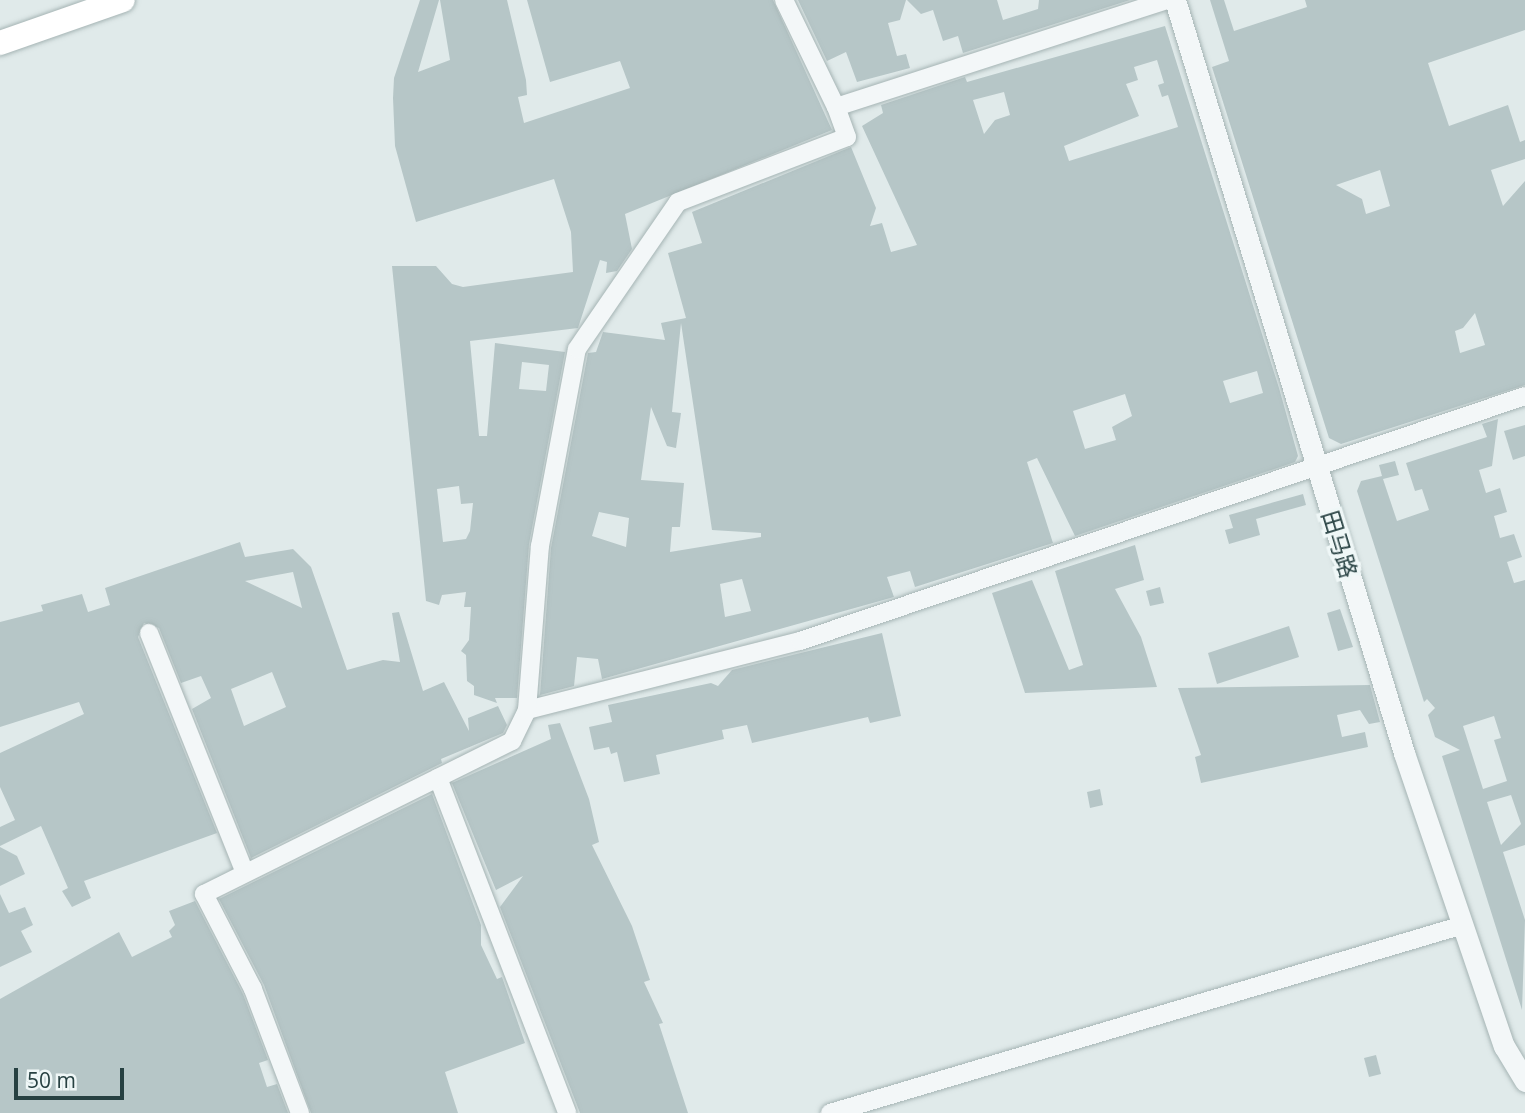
<!DOCTYPE html>
<html>
<head>
<meta charset="utf-8">
<style>
  body { margin:0 }
  #map { position:relative; width:1525px; height:1113px; overflow:hidden; background:#e0eaea; font-family:"Open Sans","Noto Sans SC",sans-serif }
  div>[style] { position:absolute }
  .building>* { inset:0; background:#b6c6c7 }
  .roads { filter:drop-shadow(0 0 2px #a5b4b4) drop-shadow(0 0 2px #a5b4b4) }
  .minor>* { height:18px; margin:-9px; padding:0 9px; transform-origin:9px; border-radius:9px; background:#f3f7f8 }
  .tertiary>* { height:21px; margin:-10.5px; padding:0 10.5px; transform-origin:10.5px; border-radius:10.5px; background:#f3f7f8 }
  .secondary>* { height:24px; margin:-12px; padding:0 12px; transform-origin:12px; border-radius:12px; background:#fff }
  span { translate:-50% -50%; white-space:nowrap; text-align:center; line-height:1.15; -webkit-text-stroke:7px #eff7f7; paint-order:stroke }
  .street-label { font-size:23px; color:#274142 }
  .scale { position:absolute; left:14px; top:1068px; width:110px; height:32px; box-sizing:border-box; border:4px solid #274142; border-top:0; padding-left:9px; font-size:21px; line-height:24px; white-space:nowrap; color:#274142; -webkit-text-stroke:5px #eff7f7; paint-order:stroke }
</style>
</head>
<body>
<div id="map">
  <div class="building">
    <div style="clip-path:polygon(evenodd,420px 0,439px 0,418px 72px,450px 60px,440px 0,507px 0,526px 80px,527px 95px,518px 97px,524px 123px,630px 88px,620px 61px,550px 82px,527px 0,773px 0,832px 130px,625px 214px,632px 249px,617px 271px,606px 273px,607px 262px,600px 260px,578px 328px,470px 341px,479px 436px,487px 436px,495px 343px,565px 352px,529px 544px,517px 698px,495px 698px,497px 703px,474px 695px,474px 686px,467px 681px,466px 655px,461px 651px,469px 640px,471px 607px,464px 607px,466px 592px,442px 595px,439px 605px,426px 601px,392px 266px,436px 266px,452px 284px,463px 287px,573px 272px,571px 232px,554px 179px,416px 222px,395px 146px,393px 98px,394px 78px,420px 0,522px 362px,549px 365px,546px 391px,519px 389px,522px 362px,420px 0,459px 486px,461px 504px,473px 503px,470px 531px,466px 539px,443px 542px,437px 489px,459px 486px)"></div>
    <div style="clip-path:polygon(798px 0,906px 0,900px 20px,888px 23px,897px 56px,906px 54px,910px 68px,857px 82px,846px 52px,827px 61px)"></div>
    <div style="clip-path:polygon(907px 0,997px 0,1003px 20px,1038px 9px,1039px 0,1130px 0,963px 53px,958px 36px,943px 41px,933px 10px,921px 14px)"></div>
    <div style="clip-path:polygon(evenodd,1210px 0,1224px 0,1234px 31px,1307px 7px,1305px 0,1525px 0,1525px 30px,1428px 63px,1449px 126px,1508px 105px,1520px 142px,1525px 140px,1525px 159px,1491px 170px,1503px 206px,1525px 181px,1525px 385px,1341px 444px,1329px 438px,1212px 67px,1229px 61px,1210px 0,1380px 170px,1390px 206px,1366px 214px,1362px 199px,1336px 185px,1380px 170px,1210px 0,1475px 313px,1485px 345px,1460px 353px,1455px 331px,1463px 328px,1475px 313px)"></div>
    <div style="clip-path:polygon(evenodd,1165px 26px,1279px 388px,1298px 456px,1295px 462px,1075px 536px,1037px 458px,1027px 462px,1053px 543px,915px 587px,910px 571px,887px 577px,894px 597px,602px 679px,598px 659px,577px 657px,574px 686px,540px 695px,551px 548px,588px 353px,596px 352px,603px 332px,665px 340px,661px 323px,686px 318px,668px 253px,702px 243px,692px 212px,851px 147px,876px 208px,870px 226px,882px 223px,891px 252px,917px 245px,862px 126px,883px 113px,881px 105px,965px 77px,967px 82px,1165px 26px,1157px 60px,1164px 83px,1158px 85px,1162px 97px,1168px 95px,1178px 127px,1069px 161px,1064px 146px,1139px 116px,1126px 84px,1138px 80px,1134px 67px,1157px 60px,1165px 26px,1004px 92px,1010px 115px,995px 120px,984px 134px,973px 100px,1004px 92px,1165px 26px,681px 323px,712px 530px,761px 533px,761px 537px,670px 552px,672px 527px,680px 527px,684px 483px,641px 480px,651px 407px,667px 446px,676px 448px,681px 413px,672px 412px,681px 323px,1165px 26px,1257px 371px,1263px 393px,1230px 403px,1223px 381px,1257px 371px,1165px 26px,1125px 394px,1132px 416px,1112px 427px,1116px 440px,1085px 449px,1073px 411px,1125px 394px,1165px 26px,599px 512px,629px 518px,626px 547px,592px 536px,599px 512px,1165px 26px,742px 579px,751px 611px,725px 617px,720px 584px,742px 579px)"></div>
    <div style="clip-path:polygon(evenodd,1498px 419px,1492px 466px,1479px 470px,1486px 493px,1500px 488px,1507px 512px,1494px 516px,1500px 538px,1514px 534px,1522px 557px,1507px 562px,1514px 583px,1525px 580px,1525px 845px,1503px 852px,1525px 920px,1522px 1010px,1442px 756px,1460px 750px,1435px 737px,1428px 715px,1435px 708px,1427px 699px,1424px 702px,1357px 491px,1361px 481px,1382px 476px,1379px 465px,1395px 461px,1399px 475px,1383px 479px,1397px 521px,1429px 510px,1422px 489px,1415px 491px,1406px 463px,1487px 437px,1482px 424px,1498px 419px,1494px 716px,1501px 738px,1494px 740px,1507px 781px,1483px 789px,1463px 726px,1494px 716px,1498px 419px,1511px 795px,1521px 824px,1501px 845px,1487px 802px,1511px 795px)"></div>
    <div style="clip-path:polygon(1525px 425px,1525px 456px,1513px 460px,1504px 431px)"></div>
    <div style="clip-path:polygon(1303px 494px,1306px 505px,1256px 519px,1260px 535px,1229px 544px,1225px 530px,1233px 528px,1229px 515px)"></div>
    <div style="clip-path:polygon(evenodd,240px 542px,245px 557px,293px 549px,311px 567px,347px 670px,383px 660px,400px 662px,392px 613px,399px 612px,423px 691px,444px 682px,469px 731px,468px 718px,498px 706px,507px 725px,503px 733px,441px 759px,442px 763px,251px 858px,192px 709px,211px 698px,201px 676px,181px 683px,159px 628px,144px 623px,138px 637px,217px 833px,84px 881px,91px 898px,72px 907px,62px 891px,68px 888px,41px 826px,0 846px,0 827px,15px 820px,0 787px,0 753px,84px 714px,79px 702px,0 727px,0 622px,43px 611px,41px 605px,82px 594px,88px 612px,110px 605px,105px 588px,240px 542px,293px 572px,302px 608px,245px 581px,293px 572px,240px 542px,272px 672px,286px 707px,244px 726px,231px 689px,272px 672px)"></div>
    <div style="clip-path:polygon(1135px 545px,1144px 580px,1115px 589px,1141px 637px,1157px 687px,1025px 693px,992px 593px,1032px 580px,1069px 670px,1083px 665px,1055px 571px)"></div>
    <div style="clip-path:polygon(1160px 587px,1164px 603px,1150px 606px,1146px 591px)"></div>
    <div style="clip-path:polygon(1340px 609px,1353px 647px,1338px 651px,1327px 613px)"></div>
    <div style="clip-path:polygon(1289px 626px,1299px 657px,1217px 684px,1208px 653px)"></div>
    <div style="clip-path:polygon(882px 633px,901px 716px,870px 723px,868px 717px,752px 743px,747px 725px,722px 730px,724px 739px,656px 755px,660px 774px,624px 782px,617px 752px,611px 754px,609px 747px,594px 750px,589px 727px,612px 722px,608px 705px,711px 683px,718px 686px,732px 670px)"></div>
    <div style="clip-path:polygon(1370px 685px,1380px 722px,1369px 724px,1360px 710px,1337px 715px,1342px 737px,1365px 732px,1368px 747px,1201px 783px,1195px 757px,1201px 755px,1178px 688px)"></div>
    <div style="clip-path:polygon(560px 723px,589px 799px,599px 842px,592px 845px,632px 926px,650px 980px,644px 982px,663px 1023px,659px 1024px,688px 1113px,580px 1113px,500px 907px,523px 876px,496px 890px,452px 783px,551px 739px,548px 725px)"></div>
    <div style="clip-path:polygon(1100px 789px,1103px 805px,1090px 808px,1087px 792px)"></div>
    <div style="clip-path:polygon(432px 794px,481px 925px,481px 945px,497px 979px,502px 977px,525px 1043px,445px 1072px,458px 1113px,311px 1113px,264px 985px,219px 899px)"></div>
    <div style="clip-path:polygon(0 847px,17px 856px,25px 874px,0 886px)"></div>
    <div style="clip-path:polygon(0 894px,9px 913px,25px 907px,33px 925px,21px 931px,32px 952px,0 967px)"></div>
    <div style="clip-path:polygon(195px 901px,243px 994px,268px 1060px,259px 1063px,267px 1087px,277px 1084px,288px 1113px,0 1113px,0 999px,119px 932px,132px 957px,172px 937px,169px 931px,175px 925px,169px 911px)"></div>
    <div style="clip-path:polygon(1376px 1055px,1381px 1074px,1369px 1077px,1364px 1058px)"></div>
  </div>
  <div class="roads">
    <div class="minor">
      <div style="left:784px;top:0;width:119px;rotate:64.1deg"></div>
      <div style="left:836px;top:107px;width:348px;rotate:-17.9deg"></div>
      <div style="left:149px;top:633px;width:258px;rotate:68.2deg"></div>
      <div style="left:527px;top:710px;width:282px;rotate:-14.2deg"></div>
      <div style="left:800px;top:641px;width:765px;rotate:-18.67deg"></div>
      <div style="left:438px;top:778px;width:359px;rotate:68.9deg"></div>
      <div style="left:300px;top:1113px;width:133px;rotate:-110.8deg"></div>
      <div style="left:253px;top:989px;width:107px;rotate:-117.3deg"></div>
      <div style="left:204px;top:894px;width:344px;rotate:-26.4deg"></div>
      <div style="left:512px;top:741px;width:34px;rotate:-64deg"></div>
      <div style="left:527px;top:710px;width:165px;rotate:-85.5deg"></div>
      <div style="left:540px;top:546px;width:200px;rotate:-79.4deg"></div>
      <div style="left:577px;top:349px;width:178px;rotate:-55.5deg"></div>
      <div style="left:678px;top:202px;width:181px;rotate:-21deg"></div>
      <div style="left:847px;top:137px;width:32px;rotate:-110deg"></div>
      <div style="left:830px;top:1113px;width:660px;rotate:-16.54deg"></div>
    </div>
    <div class="tertiary">
      <div style="left:1175px;top:0;width:787px;rotate:73.08deg"></div>
      <div style="left:1404px;top:753px;width:310px;rotate:71.2deg"></div>
      <div style="left:1504px;top:1046px;width:41px;rotate:59deg"></div>
    </div>
    <div class="secondary">
      <div style="left:0;top:43px;width:130px;rotate:-19.3deg"></div>
    </div>
  </div>
  <div class="street-label">
    <span style="left:1340px;top:544px;rotate:73deg">田马路</span>
  </div>
  <div class="scale">50 m</div>
</div>
</body>
</html>
